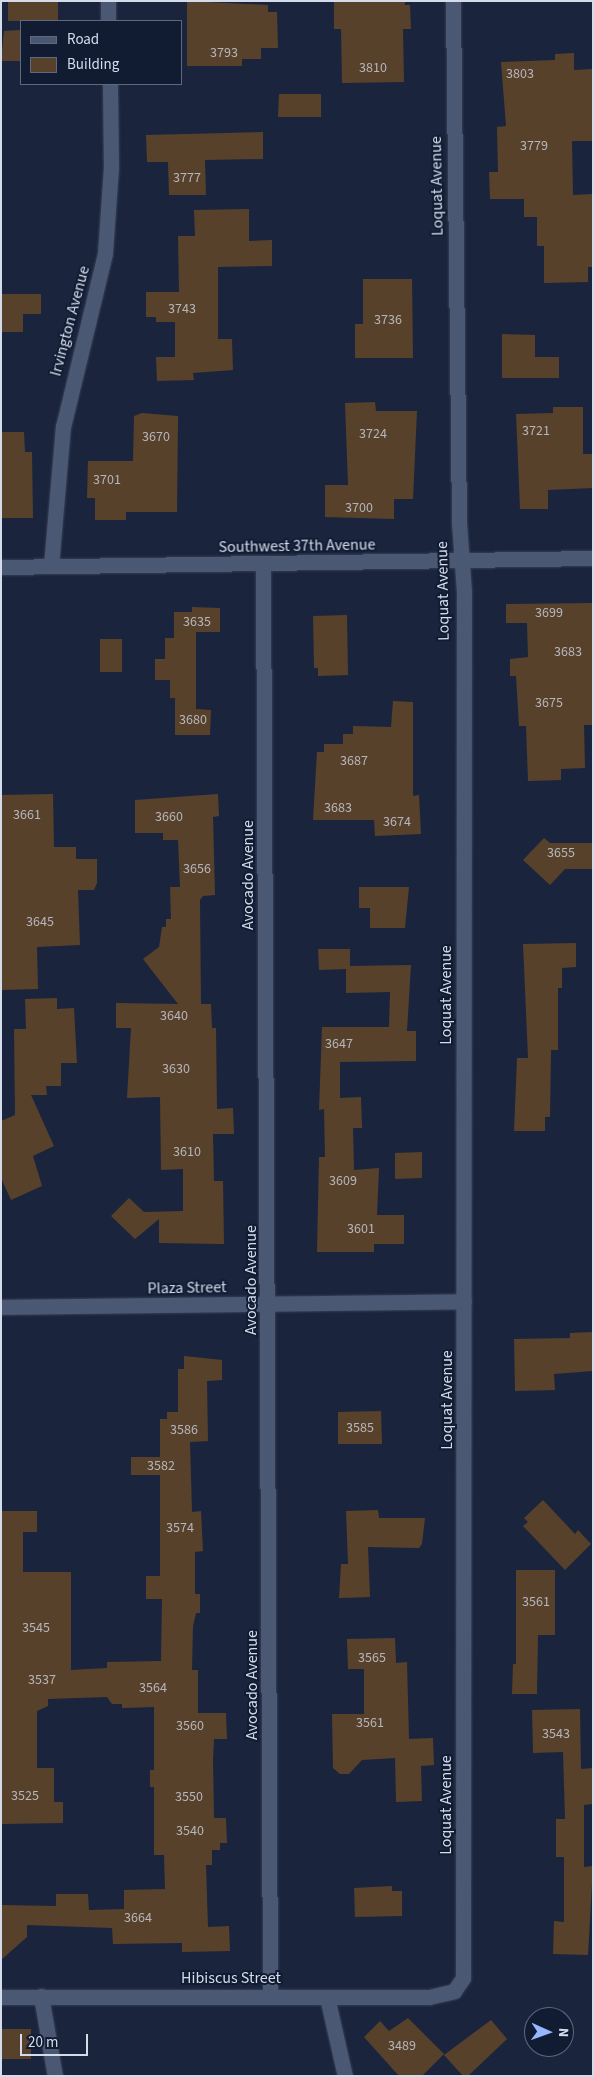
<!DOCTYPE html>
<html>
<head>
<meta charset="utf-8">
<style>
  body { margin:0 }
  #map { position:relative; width:594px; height:2077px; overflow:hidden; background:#1a253d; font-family:"Source Sans 3",sans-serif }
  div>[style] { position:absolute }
  .building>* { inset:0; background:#58412a }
  .roads { filter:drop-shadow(0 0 1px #373f53) drop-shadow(0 0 1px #373f53) }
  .minor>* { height:15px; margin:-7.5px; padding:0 7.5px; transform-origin:7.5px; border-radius:7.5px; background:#4b5874 }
  .secondary>* { height:15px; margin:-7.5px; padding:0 7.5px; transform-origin:7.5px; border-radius:7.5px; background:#4b5874 }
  span { translate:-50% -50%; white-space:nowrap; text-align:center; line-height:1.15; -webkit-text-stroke:4px #111c33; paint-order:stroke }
  .number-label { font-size:14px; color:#b5b5bc }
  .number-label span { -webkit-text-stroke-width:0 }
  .street-label { font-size:16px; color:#d4dcec }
  .frame { position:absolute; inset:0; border:2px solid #d4dcec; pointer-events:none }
  .legend { position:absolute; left:20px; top:20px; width:162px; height:65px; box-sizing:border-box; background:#111c33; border:1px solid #5f697d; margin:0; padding:6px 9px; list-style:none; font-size:15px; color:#d4dcec }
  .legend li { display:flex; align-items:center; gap:10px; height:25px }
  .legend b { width:25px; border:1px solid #5f697d }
  .north { position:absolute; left:524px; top:2007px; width:50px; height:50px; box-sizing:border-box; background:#111c33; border:1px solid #5f697d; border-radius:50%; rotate:92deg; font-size:14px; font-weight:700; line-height:20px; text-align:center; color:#d4dcec }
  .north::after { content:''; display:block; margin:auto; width:18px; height:22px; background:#94b7fd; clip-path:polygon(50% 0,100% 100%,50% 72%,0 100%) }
  .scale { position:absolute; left:20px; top:2034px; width:68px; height:22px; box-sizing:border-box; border:2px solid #d4dcec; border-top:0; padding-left:6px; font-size:15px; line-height:18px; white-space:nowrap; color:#d4dcec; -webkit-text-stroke:4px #111c33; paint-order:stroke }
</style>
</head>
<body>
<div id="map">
  <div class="building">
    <div style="clip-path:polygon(8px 1px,58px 1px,58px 21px,8px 21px)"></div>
    <div style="clip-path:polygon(187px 1px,268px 5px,268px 12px,277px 12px,278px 48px,261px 48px,261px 59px,242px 59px,242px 66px,187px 66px)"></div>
    <div style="clip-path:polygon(334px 1px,405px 1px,405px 5px,410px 5px,411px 29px,403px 29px,404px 82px,342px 83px,341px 29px,334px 29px)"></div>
    <div style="clip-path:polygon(21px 30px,21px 61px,1px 61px,4px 31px)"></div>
    <div style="clip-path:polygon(574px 53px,574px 70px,593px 69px,593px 141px,572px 141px,573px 195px,593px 194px,593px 267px,588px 267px,588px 282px,544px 283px,544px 246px,537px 246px,537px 217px,524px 217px,524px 199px,490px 199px,489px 172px,498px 172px,497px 127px,506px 126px,501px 62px,555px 60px,555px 54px)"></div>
    <div style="clip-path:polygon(279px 94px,321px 94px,321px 117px,278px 117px)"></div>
    <div style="clip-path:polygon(263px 132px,263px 159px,205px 160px,206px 195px,169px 195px,168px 162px,147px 162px,146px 135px)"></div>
    <div style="clip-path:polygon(249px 209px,249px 241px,272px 240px,272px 266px,218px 267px,218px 339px,232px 339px,233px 370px,193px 373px,194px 380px,157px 381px,156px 357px,175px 357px,175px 322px,156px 322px,156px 317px,146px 317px,146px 292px,179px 292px,178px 236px,195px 236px,194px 210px)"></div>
    <div style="clip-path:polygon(363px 279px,412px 279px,413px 358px,355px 358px,355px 324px,363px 324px)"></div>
    <div style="clip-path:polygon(1px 294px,41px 294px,41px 314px,23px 314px,23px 332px,1px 332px)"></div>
    <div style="clip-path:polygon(502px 334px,535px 335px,535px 357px,559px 357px,559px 378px,502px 378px)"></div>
    <div style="clip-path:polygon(375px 402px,376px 411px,417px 411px,413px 499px,394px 499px,394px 519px,325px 517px,325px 485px,348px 485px,345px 403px)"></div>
    <div style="clip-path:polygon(553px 407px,583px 407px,583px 454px,593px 454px,593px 488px,548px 490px,548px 509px,520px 509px,516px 414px,553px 413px)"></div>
    <div style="clip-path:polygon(142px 413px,178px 416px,177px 512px,126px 512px,126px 520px,95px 520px,95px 498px,87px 498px,88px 461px,133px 461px,134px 416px)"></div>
    <div style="clip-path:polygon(1px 432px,24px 432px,25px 452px,32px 452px,33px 518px,1px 518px)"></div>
    <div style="clip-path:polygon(593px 603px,593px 725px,584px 725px,585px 768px,561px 769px,561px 780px,528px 781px,526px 726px,519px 726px,516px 676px,510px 676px,510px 659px,528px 657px,527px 623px,506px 623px,506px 604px)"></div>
    <div style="clip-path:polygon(192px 607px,220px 608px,220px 632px,196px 632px,196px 709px,211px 710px,210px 735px,175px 735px,175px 698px,170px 698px,170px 680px,155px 680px,155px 659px,165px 659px,165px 638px,174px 638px,174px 612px,192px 612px)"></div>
    <div style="clip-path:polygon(347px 615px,348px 675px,318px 676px,318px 668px,314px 668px,313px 616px)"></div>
    <div style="clip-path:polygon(100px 639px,122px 639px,122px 672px,100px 672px)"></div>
    <div style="clip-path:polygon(393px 701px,413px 702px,413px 796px,419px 795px,421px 834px,375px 836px,374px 820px,313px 820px,317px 752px,324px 752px,324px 744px,343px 744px,343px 734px,353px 734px,353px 726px,391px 727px)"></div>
    <div style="clip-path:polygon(53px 794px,54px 847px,76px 847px,76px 859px,97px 859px,97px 883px,94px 890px,78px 890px,80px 945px,37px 947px,38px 989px,1px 990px,1px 795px)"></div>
    <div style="clip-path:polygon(218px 794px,219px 816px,213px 817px,215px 895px,203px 896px,200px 900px,201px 1004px,211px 1004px,212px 1028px,216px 1028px,217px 1109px,233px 1108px,234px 1134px,213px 1134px,214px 1181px,223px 1181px,224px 1244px,159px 1243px,159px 1219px,135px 1239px,111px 1216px,129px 1198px,144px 1212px,183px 1211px,183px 1169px,161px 1170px,160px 1097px,127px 1098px,131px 1028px,116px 1028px,116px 1003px,178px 1004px,143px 959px,159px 947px,162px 927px,166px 927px,166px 919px,171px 919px,170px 887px,180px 887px,178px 840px,163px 840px,163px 833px,135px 833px,135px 800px)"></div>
    <div style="clip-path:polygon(544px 838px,550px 843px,593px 843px,593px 869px,565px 869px,550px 885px,523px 860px)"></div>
    <div style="clip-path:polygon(359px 887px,409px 887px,405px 928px,370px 928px,370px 908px,359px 908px)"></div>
    <div style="clip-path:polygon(576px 943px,576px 967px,562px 968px,562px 988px,558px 988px,558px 1050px,551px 1050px,550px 1117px,545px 1117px,545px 1131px,514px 1131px,517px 1058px,528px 1058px,523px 944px)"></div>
    <div style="clip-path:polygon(318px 949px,350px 949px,350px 966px,411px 965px,407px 1031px,416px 1031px,416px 1061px,340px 1062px,340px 1098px,361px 1097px,362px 1128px,353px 1128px,354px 1170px,379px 1168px,377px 1215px,404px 1215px,404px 1244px,374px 1244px,374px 1252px,317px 1252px,319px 1157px,325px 1157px,324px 1109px,319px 1110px,322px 1027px,389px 1027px,390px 992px,346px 993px,346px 969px,319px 970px)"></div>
    <div style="clip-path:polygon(57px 998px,57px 1009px,74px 1008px,77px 1063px,61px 1063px,61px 1086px,46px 1086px,47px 1095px,31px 1095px,54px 1146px,33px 1156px,42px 1186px,11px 1200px,1px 1178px,1px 1121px,15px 1115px,14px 1029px,26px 1029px,25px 999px)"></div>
    <div style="clip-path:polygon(422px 1152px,422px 1178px,395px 1179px,395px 1153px)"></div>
    <div style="clip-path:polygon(593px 1332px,593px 1371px,554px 1374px,555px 1390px,515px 1391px,514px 1339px,570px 1338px,570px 1333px)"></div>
    <div style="clip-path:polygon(184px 1356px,222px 1360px,222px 1380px,207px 1381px,208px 1441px,190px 1442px,192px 1512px,201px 1511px,203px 1551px,195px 1552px,195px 1594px,200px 1594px,200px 1613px,196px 1613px,193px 1626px,192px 1670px,198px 1670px,198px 1713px,226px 1713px,227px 1739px,214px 1739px,213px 1760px,214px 1818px,226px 1818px,227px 1843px,220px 1843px,220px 1850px,212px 1850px,212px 1865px,206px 1865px,208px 1927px,229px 1926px,230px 1951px,182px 1952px,182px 1943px,113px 1944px,112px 1928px,27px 1925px,27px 1937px,1px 1960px,1px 1905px,56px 1906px,56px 1894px,88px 1894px,89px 1910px,124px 1909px,124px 1890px,165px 1889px,164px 1855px,154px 1855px,154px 1787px,150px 1787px,150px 1770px,154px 1770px,154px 1707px,122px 1708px,122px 1704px,112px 1704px,107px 1697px,48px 1699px,48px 1706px,37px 1711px,37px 1768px,54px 1768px,54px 1802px,63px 1802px,63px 1823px,1px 1824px,1px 1511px,37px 1511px,37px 1532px,23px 1532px,23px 1572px,71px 1572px,71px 1670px,107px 1668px,107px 1662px,161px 1661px,162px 1599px,146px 1599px,146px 1576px,160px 1576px,160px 1475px,131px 1475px,131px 1457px,160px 1457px,160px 1419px,167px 1419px,167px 1412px,178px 1412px,178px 1369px,184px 1369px)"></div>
    <div style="clip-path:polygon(381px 1411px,382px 1444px,338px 1444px,338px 1412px)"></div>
    <div style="clip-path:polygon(543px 1500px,575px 1534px,578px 1530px,591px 1544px,565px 1570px,523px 1526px,528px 1522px,524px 1518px)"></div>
    <div style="clip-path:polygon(378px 1510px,379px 1518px,425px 1518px,422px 1544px,419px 1548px,368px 1547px,370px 1597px,339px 1598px,341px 1564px,348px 1564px,346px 1511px)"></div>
    <div style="clip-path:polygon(516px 1570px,555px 1570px,555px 1635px,538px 1635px,537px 1694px,512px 1694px,513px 1664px,516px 1664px)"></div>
    <div style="clip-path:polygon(395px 1638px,396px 1663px,407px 1662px,409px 1739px,433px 1738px,434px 1765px,421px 1766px,422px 1801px,396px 1802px,395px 1758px,362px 1760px,349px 1774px,340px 1774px,333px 1768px,332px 1714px,364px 1714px,364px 1669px,348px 1669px,347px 1639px)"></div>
    <div style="clip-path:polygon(580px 1709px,581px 1769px,593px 1768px,593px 1804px,584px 1805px,584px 1867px,593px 1866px,588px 1955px,553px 1954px,554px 1921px,564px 1922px,564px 1857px,556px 1857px,556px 1819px,565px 1819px,563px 1752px,533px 1753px,532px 1710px)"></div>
    <div style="clip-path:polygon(392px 1886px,392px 1891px,402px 1891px,402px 1916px,355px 1917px,354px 1888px)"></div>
    <div style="clip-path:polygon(408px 2018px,444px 2054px,422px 2076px,399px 2076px,364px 2037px,380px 2021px,389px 2031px)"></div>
    <div style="clip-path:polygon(491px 2020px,507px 2039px,468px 2076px,463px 2076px,444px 2055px)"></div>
    <div style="clip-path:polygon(1px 2029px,31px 2029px,31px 2059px,1px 2059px)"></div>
  </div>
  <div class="roads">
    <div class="minor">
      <div style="left:108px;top:1px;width:20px;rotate:90deg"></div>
      <div style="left:263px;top:564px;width:1432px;rotate:89.72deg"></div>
      <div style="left:51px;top:566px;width:140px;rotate:-85.1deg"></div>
      <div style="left:63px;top:427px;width:179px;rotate:-76.4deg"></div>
      <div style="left:105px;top:253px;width:85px;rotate:-86deg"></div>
      <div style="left:111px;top:168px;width:84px;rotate:-90.7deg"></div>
      <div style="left:1px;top:1307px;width:463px;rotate:-0.7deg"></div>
      <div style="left:41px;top:1996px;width:81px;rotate:80.1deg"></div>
      <div style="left:1px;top:1997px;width:428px"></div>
      <div style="left:429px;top:1997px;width:26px;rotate:-13deg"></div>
      <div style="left:454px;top:1991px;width:16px;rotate:-55deg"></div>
      <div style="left:463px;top:1978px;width:1386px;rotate:-89.96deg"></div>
      <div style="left:464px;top:592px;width:69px;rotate:-94.1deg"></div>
      <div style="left:459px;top:523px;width:522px;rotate:-90.66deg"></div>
      <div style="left:327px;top:1997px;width:81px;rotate:77.2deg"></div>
    </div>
    <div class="secondary">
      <div style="left:1px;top:567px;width:592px;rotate:-0.87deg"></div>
    </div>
  </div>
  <div class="number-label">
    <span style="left:224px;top:53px">3793</span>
    <span style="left:373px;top:68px">3810</span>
    <span style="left:520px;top:74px">3803</span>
    <span style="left:534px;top:146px">3779</span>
    <span style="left:187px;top:178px">3777</span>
    <span style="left:182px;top:309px">3743</span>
    <span style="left:388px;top:320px">3736</span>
    <span style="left:536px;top:431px">3721</span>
    <span style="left:373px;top:434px">3724</span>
    <span style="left:156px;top:437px">3670</span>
    <span style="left:107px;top:480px">3701</span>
    <span style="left:359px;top:508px">3700</span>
    <span style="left:549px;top:613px">3699</span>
    <span style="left:197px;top:622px">3635</span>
    <span style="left:568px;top:652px">3683</span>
    <span style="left:549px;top:703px">3675</span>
    <span style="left:193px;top:720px">3680</span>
    <span style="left:354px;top:761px">3687</span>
    <span style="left:338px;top:808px">3683</span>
    <span style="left:27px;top:815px">3661</span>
    <span style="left:169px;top:817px">3660</span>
    <span style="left:397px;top:822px">3674</span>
    <span style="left:561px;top:853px">3655</span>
    <span style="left:197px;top:869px">3656</span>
    <span style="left:40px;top:922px">3645</span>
    <span style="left:174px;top:1016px">3640</span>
    <span style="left:339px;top:1044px">3647</span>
    <span style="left:176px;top:1069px">3630</span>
    <span style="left:187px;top:1152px">3610</span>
    <span style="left:343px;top:1181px">3609</span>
    <span style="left:361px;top:1229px">3601</span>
    <span style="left:360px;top:1428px">3585</span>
    <span style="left:184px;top:1430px">3586</span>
    <span style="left:161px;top:1466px">3582</span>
    <span style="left:180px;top:1528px">3574</span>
    <span style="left:536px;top:1602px">3561</span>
    <span style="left:36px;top:1628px">3545</span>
    <span style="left:372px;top:1658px">3565</span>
    <span style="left:42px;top:1680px">3537</span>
    <span style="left:153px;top:1688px">3564</span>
    <span style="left:370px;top:1723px">3561</span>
    <span style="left:190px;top:1726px">3560</span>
    <span style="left:556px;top:1734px">3543</span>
    <span style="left:25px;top:1796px">3525</span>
    <span style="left:189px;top:1797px">3550</span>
    <span style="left:190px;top:1831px">3540</span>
    <span style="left:138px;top:1918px">3664</span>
    <span style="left:402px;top:2046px">3489</span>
  </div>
  <div class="street-label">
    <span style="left:437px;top:186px;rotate:-91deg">Loquat Avenue</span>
    <span style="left:70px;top:321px;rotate:-75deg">Irvington Avenue</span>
    <span style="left:297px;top:546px;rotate:-1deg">Southwest 37th Avenue</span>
    <span style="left:443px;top:591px;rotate:-91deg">Loquat Avenue</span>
    <span style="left:248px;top:875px;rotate:-90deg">Avocado Avenue</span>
    <span style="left:446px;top:995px;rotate:-90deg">Loquat Avenue</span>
    <span style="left:251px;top:1280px;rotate:-90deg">Avocado Avenue</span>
    <span style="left:187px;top:1288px;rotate:-1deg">Plaza Street</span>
    <span style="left:447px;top:1400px;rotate:-90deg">Loquat Avenue</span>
    <span style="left:252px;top:1685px;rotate:-90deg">Avocado Avenue</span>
    <span style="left:446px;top:1805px;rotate:-90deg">Loquat Avenue</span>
    <span style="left:231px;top:1978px">Hibiscus Street</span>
  </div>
  <div class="frame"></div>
  <ul class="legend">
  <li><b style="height:6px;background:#4b5874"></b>Road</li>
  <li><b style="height:14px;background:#58412a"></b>Building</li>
  </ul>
  <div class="north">N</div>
  <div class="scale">20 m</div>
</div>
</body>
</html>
